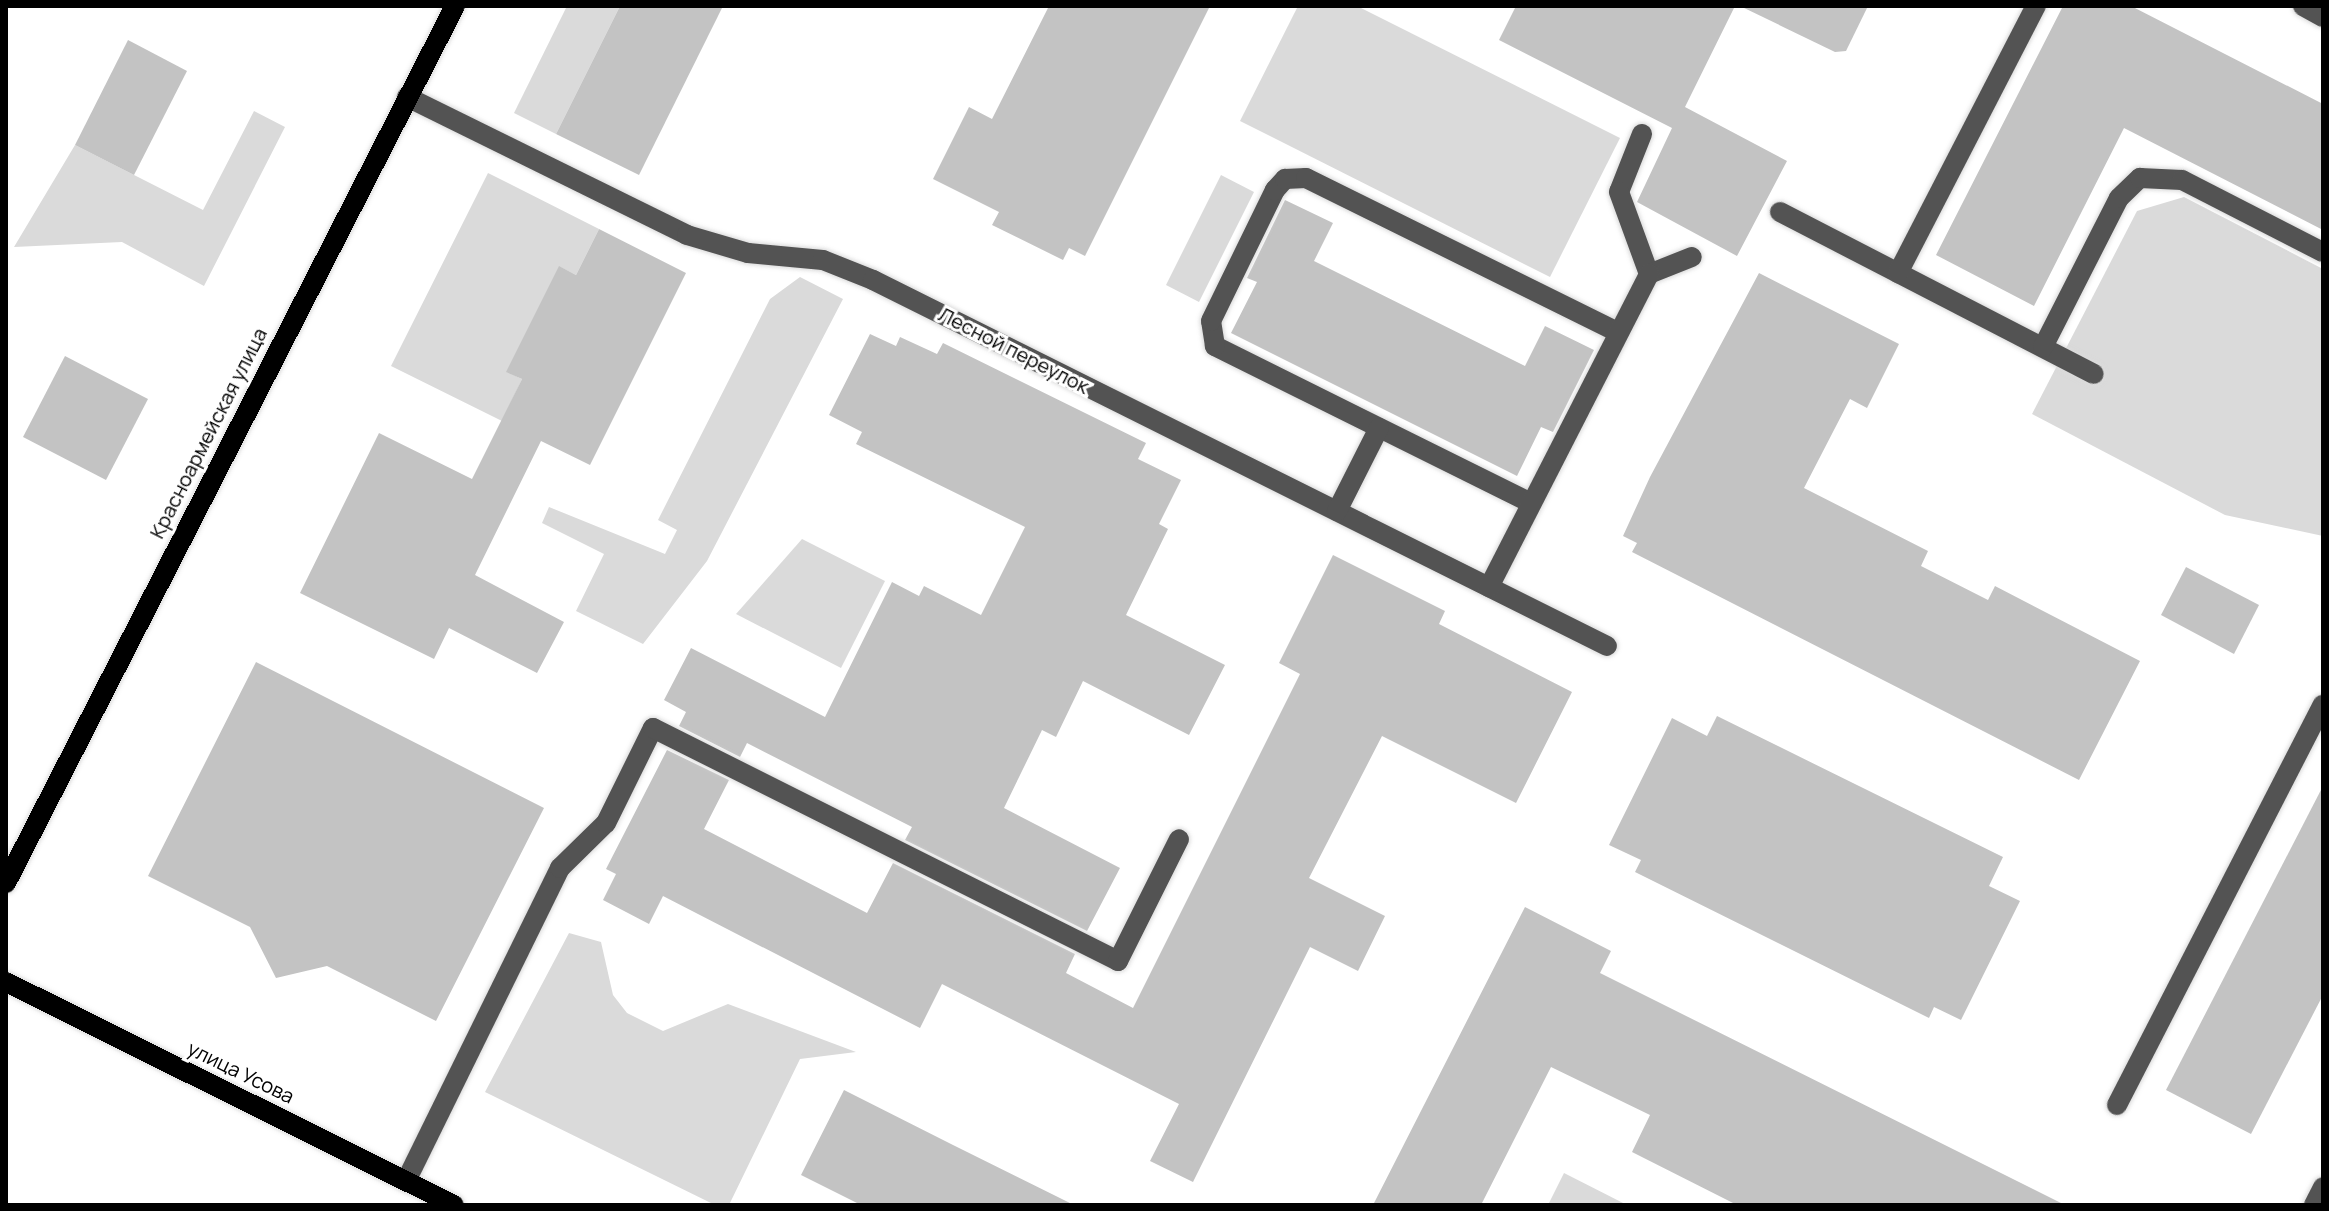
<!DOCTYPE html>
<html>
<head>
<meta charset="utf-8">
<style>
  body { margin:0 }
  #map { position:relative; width:2329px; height:1211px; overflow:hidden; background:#fff; font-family:Manrope,sans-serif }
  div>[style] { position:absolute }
  .green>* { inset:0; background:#dadada }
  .building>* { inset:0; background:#c3c3c3 }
  .roads { filter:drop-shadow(0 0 2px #dbdbdb) drop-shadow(0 0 2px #dbdbdb) }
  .minor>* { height:20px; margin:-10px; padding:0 10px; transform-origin:10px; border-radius:10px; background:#535353 }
  .major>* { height:20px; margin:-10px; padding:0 10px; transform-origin:10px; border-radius:10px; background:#000 }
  span { translate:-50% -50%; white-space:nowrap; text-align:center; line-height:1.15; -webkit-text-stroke:6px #fff; paint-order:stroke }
  .street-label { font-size:20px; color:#000 }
  .frame { position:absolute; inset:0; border:8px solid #000; pointer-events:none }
</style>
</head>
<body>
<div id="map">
  <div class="green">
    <div style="clip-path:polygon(567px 6px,620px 6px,556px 134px,514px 113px)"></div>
    <div style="clip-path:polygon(1298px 6px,1357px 6px,1620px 138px,1550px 277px,1240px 121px)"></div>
    <div style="clip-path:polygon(254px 111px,285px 127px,204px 286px,122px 242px,14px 247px,75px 145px,203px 210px)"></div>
    <div style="clip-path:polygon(488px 173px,599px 229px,576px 275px,560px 267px,507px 372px,522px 379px,502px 421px,391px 366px)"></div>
    <div style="clip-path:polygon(1221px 175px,1254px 192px,1199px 302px,1166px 285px)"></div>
    <div style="clip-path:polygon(2184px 197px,2323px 269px,2323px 536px,2225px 515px,2032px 414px,2137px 211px)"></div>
    <div style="clip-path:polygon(800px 277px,843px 299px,707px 561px,643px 644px,576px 611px,604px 554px,542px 523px,549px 507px,665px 554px,677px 530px,658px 520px,770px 299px)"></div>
    <div style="clip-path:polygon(802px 539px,885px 581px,841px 668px,736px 614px)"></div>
    <div style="clip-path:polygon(569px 933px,601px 942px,613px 995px,627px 1013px,663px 1031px,728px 1004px,856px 1052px,800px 1059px,729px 1205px,715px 1205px,485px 1092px)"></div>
    <div style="clip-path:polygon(1564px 1173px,1627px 1205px,1548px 1205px)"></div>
  </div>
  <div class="building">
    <div style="clip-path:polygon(620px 6px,723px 6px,639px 175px,556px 134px)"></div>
    <div style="clip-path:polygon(1049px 6px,1210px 6px,1085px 256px,1069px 248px,1063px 260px,992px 225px,999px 212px,933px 179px,969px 107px,992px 119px)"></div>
    <div style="clip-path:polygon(1516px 6px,1735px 6px,1685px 107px,1787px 161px,1737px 256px,1637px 202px,1672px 128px,1499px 40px)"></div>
    <div style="clip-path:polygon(1740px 6px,1868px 6px,1846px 51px,1835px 52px)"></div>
    <div style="clip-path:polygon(2063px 6px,2131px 6px,2323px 104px,2323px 230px,2124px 128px,2034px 306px,1936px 255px)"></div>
    <div style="clip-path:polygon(128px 40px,187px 71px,134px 175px,75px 145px)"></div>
    <div style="clip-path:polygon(1285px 200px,1333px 223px,1314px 261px,1525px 366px,1545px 326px,1594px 350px,1553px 432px,1541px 427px,1517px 476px,1231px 333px,1257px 282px,1247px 278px)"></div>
    <div style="clip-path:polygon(599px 229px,686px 273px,590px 465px,541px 441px,475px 575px,564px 622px,537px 673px,449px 628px,434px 659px,300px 593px,379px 433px,472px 479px,522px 379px,506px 372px,559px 266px,576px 275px)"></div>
    <div style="clip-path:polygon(1759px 273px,1899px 344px,1867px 408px,1850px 399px,1804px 488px,1928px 551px,1921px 566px,1988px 600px,1995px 586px,2140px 661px,2079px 780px,1632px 552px,1637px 543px,1623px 536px,1650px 477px)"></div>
    <div style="clip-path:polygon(870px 334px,896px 346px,900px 337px,937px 354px,943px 343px,1146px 443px,1138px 459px,1181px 480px,1159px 524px,1168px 529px,1126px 615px,1225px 665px,1189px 735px,1083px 681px,1056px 737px,1042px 730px,1004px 808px,1120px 868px,1087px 931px,905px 840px,912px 827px,747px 743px,740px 757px,679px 726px,686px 712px,664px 700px,691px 648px,825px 717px,892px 582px,919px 596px,924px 586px,981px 615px,1025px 527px,856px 444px,862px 432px,829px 415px)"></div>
    <div style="clip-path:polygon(65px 356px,148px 399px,106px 480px,23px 437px)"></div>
    <div style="clip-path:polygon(1333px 555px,1445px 611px,1439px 624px,1572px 692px,1516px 803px,1382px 736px,1309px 878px,1385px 916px,1358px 971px,1310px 947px,1193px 1182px,1150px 1161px,1179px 1104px,942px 984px,920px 1028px,663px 896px,649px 924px,603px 900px,616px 874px,606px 869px,667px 750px,729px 780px,704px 829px,867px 913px,893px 863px,1075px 954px,1066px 973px,1133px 1008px,1300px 674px,1279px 663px)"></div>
    <div style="clip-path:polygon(2186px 567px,2259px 605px,2234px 654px,2161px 615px)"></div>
    <div style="clip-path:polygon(256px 662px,544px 808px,436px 1021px,327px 966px,276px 978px,250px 927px,148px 876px)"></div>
    <div style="clip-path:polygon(1717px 716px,2003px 857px,1989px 886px,2020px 901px,1961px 1020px,1934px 1007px,1929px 1018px,1635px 872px,1641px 860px,1609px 845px,1672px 718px,1707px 736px)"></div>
    <div style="clip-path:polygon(2323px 786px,2323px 995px,2251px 1134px,2166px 1090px)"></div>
    <div style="clip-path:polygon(1525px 907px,1611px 951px,1600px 973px,2065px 1205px,1737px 1205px,1632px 1152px,1650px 1115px,1551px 1067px,1481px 1205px,1373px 1205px)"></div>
    <div style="clip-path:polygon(844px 1090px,953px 1145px,1074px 1205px,861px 1205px,801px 1175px)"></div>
  </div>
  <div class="roads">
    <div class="minor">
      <div style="left:2303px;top:6px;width:23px;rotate:29deg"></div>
      <div style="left:407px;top:97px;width:312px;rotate:26.2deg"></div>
      <div style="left:687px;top:235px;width:64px;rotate:16.4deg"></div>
      <div style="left:748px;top:253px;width:75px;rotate:5.3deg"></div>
      <div style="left:823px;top:260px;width:54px;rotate:21.8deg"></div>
      <div style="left:873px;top:280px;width:820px;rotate:26.5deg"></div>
      <div style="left:1642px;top:134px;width:62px;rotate:111.6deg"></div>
      <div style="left:1619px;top:192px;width:87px;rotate:69.9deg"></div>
      <div style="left:1649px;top:274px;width:46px;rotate:-21.6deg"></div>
      <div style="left:1780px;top:212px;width:353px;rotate:27.3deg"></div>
      <div style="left:1898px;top:273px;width:301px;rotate:-62.7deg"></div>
      <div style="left:2043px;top:347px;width:167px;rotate:-63deg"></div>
      <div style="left:2119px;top:198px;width:29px;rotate:-44deg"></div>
      <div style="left:2140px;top:178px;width:42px;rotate:2.7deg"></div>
      <div style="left:2182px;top:180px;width:158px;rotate:27.1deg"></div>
      <div style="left:1531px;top:503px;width:353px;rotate:-153.6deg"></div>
      <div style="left:1215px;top:346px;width:25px;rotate:-99deg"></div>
      <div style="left:1211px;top:321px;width:146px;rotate:-64deg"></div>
      <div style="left:1275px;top:190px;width:15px;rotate:-48deg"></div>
      <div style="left:1285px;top:179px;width:21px;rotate:-3deg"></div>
      <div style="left:1306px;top:178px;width:348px;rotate:26.3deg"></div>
      <div style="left:1337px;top:511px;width:93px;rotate:-63.2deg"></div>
      <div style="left:1489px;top:587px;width:352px;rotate:-62.9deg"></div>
      <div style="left:2117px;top:1105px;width:450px;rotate:-62.8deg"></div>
      <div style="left:406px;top:1181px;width:349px;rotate:-63.8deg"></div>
      <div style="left:560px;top:868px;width:64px;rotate:-44.4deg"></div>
      <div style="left:606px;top:823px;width:106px;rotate:-63.7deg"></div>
      <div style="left:653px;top:728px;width:520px;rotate:26.61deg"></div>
      <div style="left:1118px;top:961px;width:136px;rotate:-63.4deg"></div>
      <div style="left:2314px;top:1205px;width:20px;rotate:-63deg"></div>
    </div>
    <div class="major">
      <div style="left:6px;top:883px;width:985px;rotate:-62.89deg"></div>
      <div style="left:6px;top:982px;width:500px;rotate:26.46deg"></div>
    </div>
  </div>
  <div class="street-label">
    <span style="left:1014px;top:350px;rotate:27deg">Лесной переулок</span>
    <span style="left:208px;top:433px;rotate:-63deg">Красноармейская улица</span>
    <span style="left:241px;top:1072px;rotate:26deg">улица Усова</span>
  </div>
  <div class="frame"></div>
</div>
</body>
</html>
